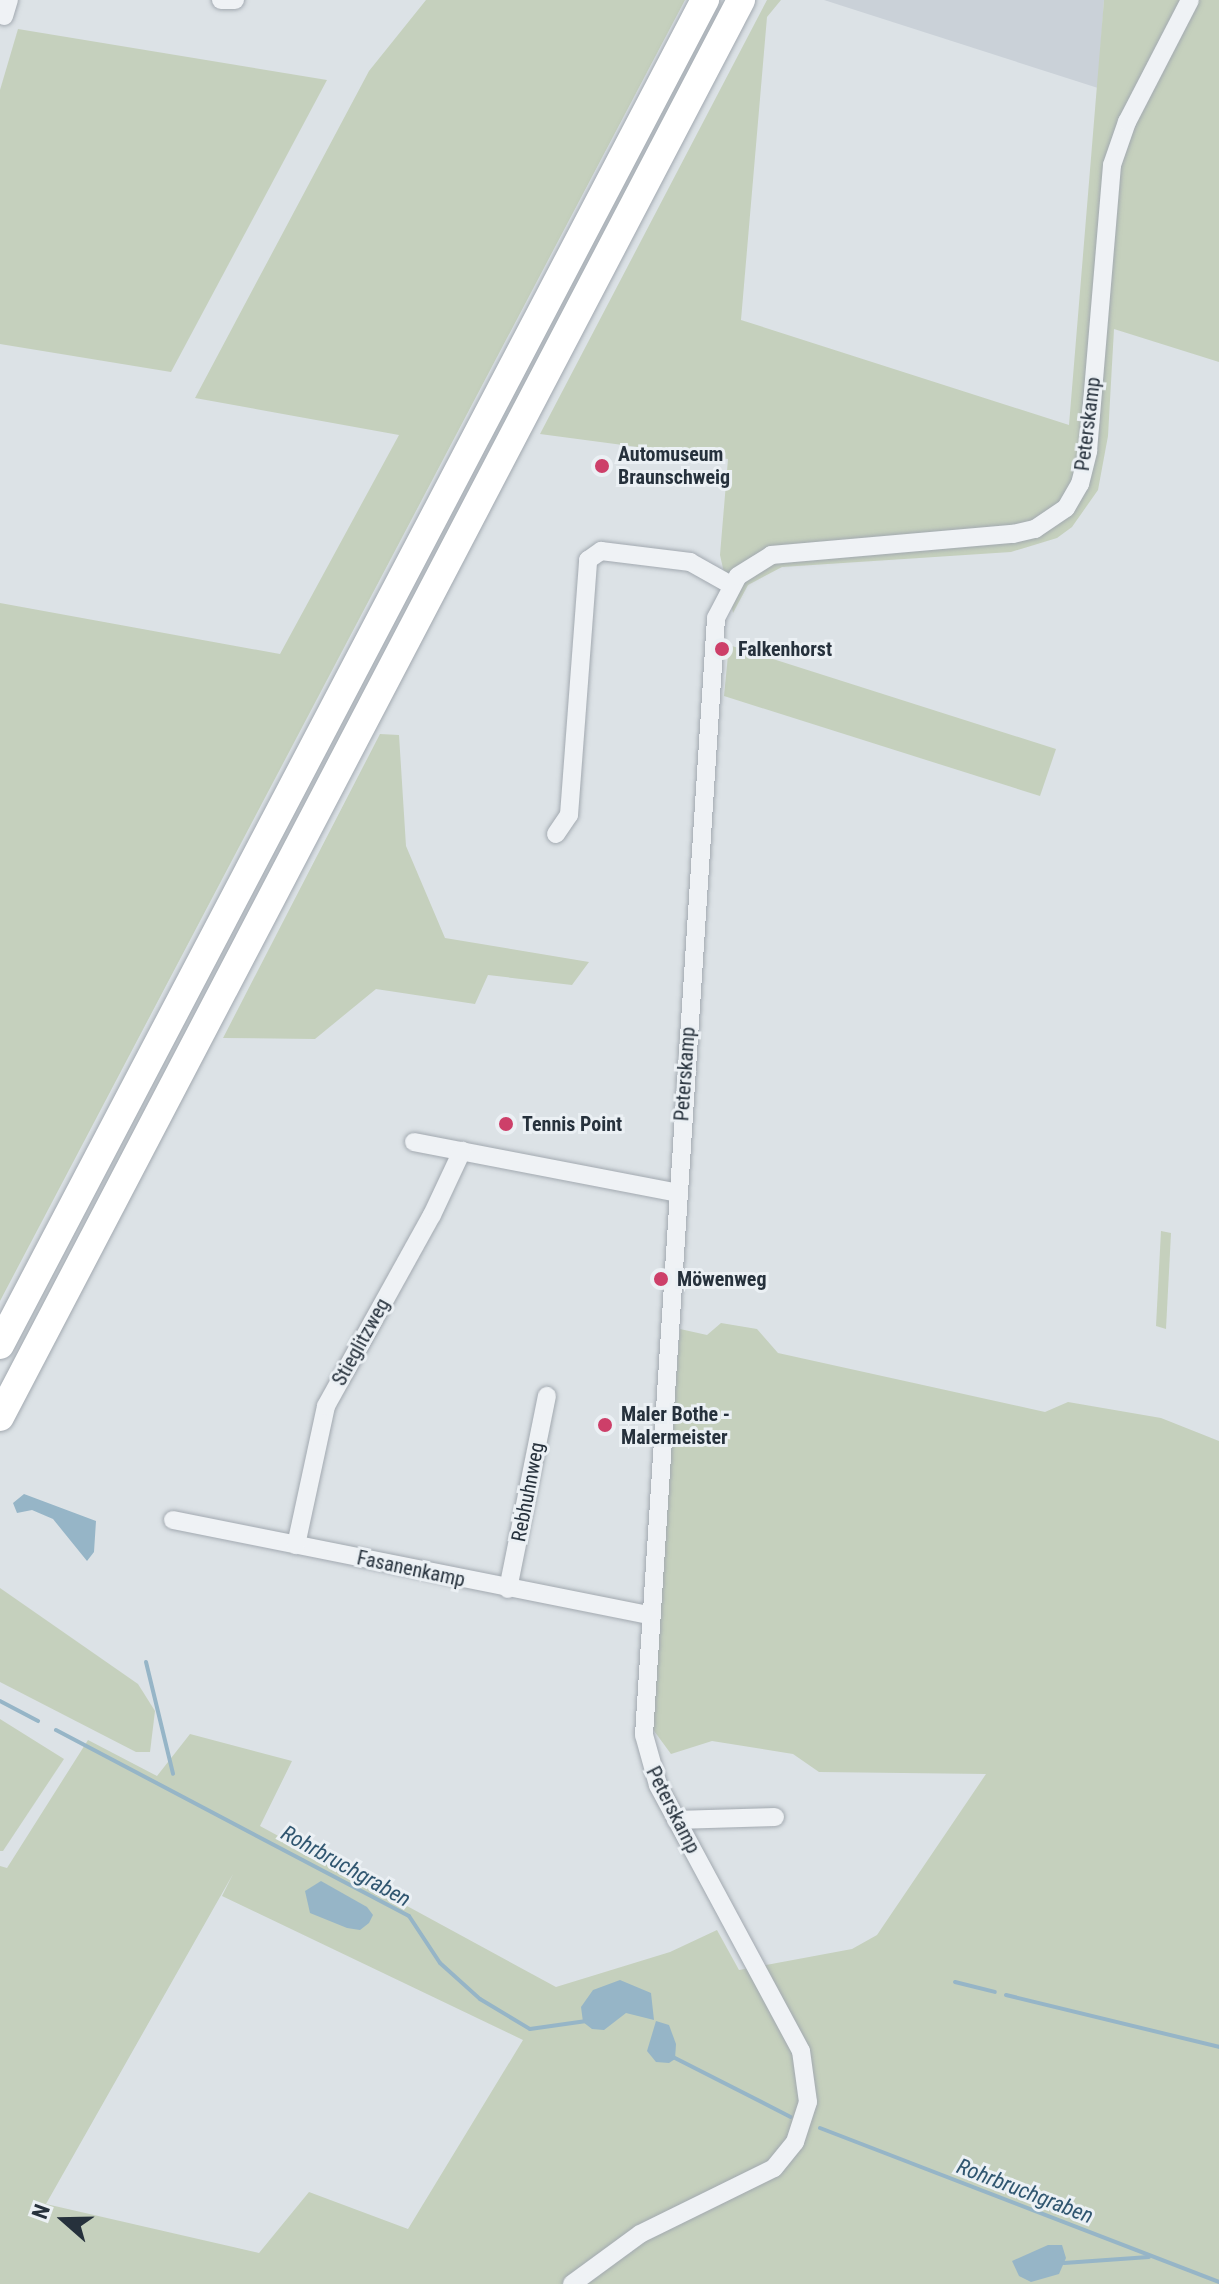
<!DOCTYPE html>
<html>
<head>
<meta charset="utf-8">
<style>
  body { margin:0 }
  #map { position:relative; width:1219px; height:2284px; overflow:hidden; background:#dce2e6; font-family:"Roboto Condensed",sans-serif }
  div>[style] { position:absolute }
  .built>* { inset:0; background:#cad1d8 }
  .green>* { inset:0; background:#c5d0bd }
  .water>* { inset:0; background:#96b5c7 }
  .stream>* { height:4px; margin:-2px; padding:0 2px; transform-origin:2px; border-radius:2px; background:#96b5c7 }
  .roads { filter:drop-shadow(0 0 2px #a2a9b0) drop-shadow(0 0 2px #a2a9b0) }
  .minor>* { height:18px; margin:-9px; padding:0 9px; transform-origin:9px; border-radius:9px; background:#eff2f5 }
  .highway>* { height:28px; margin:-14px; padding:0 14px; transform-origin:14px; border-radius:14px; background:#fff }
  .dots>* { width:22px; height:22px; translate:-50% -50%; box-sizing:border-box; border:4px solid #ebf0f4; border-radius:50% }
  span { translate:-50% -50%; white-space:nowrap; text-align:center; line-height:1.15; -webkit-text-stroke:6px #ebf0f4; paint-order:stroke }
  .street-label { font-size:20px; color:#26313c }
  .poi-label { font-size:20px; color:#26313c; font-weight:700 }
  .left { translate:0 -50%; text-align:left }
  .water-label { font-size:22px; color:#305670; font-style:italic }
  .north { position:absolute; left:24px; top:2180px; width:80px; height:80px; -webkit-text-stroke:6px #ebf0f4; paint-order:stroke; rotate:290deg; font-size:22px; font-weight:700; line-height:32px; text-align:center; color:#26313c }
  .north::after { content:''; display:block; margin:auto; width:28px; height:36px; background:#26313c; clip-path:polygon(50% 0,100% 100%,50% 72%,0 100%) }
</style>
</head>
<body>
<div id="map">
  <div class="built">
    <div style="clip-path:polygon(824px 0,1104px 0,1098px 88px)"></div>
  </div>
  <div class="green">
    <div style="clip-path:polygon(426px 0,685px 0,0 1301px,0 603px,280px 654px,399px 435px,195px 398px,369px 71px)"></div>
    <div style="clip-path:polygon(767px 0,781px 0,767px 17px,741px 320px,1069px 425px,1104px 0,1219px 0,1219px 362px,1114px 329px,1108px 436px,1098px 490px,1072px 527px,1057px 538px,1011px 552px,782px 567px,748px 585px,733px 613px,720px 555px,728px 459px,540px 434px)"></div>
    <div style="clip-path:polygon(18px 29px,327px 80px,171px 372px,0 344px,0 90px)"></div>
    <div style="clip-path:polygon(729px 645px,1056px 749px,1040px 796px,724px 696px)"></div>
    <div style="clip-path:polygon(380px 734px,399px 735px,406px 846px,445px 938px,589px 962px,572px 985px,488px 975px,475px 1004px,376px 989px,315px 1039px,223px 1038px)"></div>
    <div style="clip-path:polygon(1161px 1231px,1171px 1233px,1166px 1329px,1156px 1326px)"></div>
    <div style="clip-path:polygon(evenodd,721px 1323px,757px 1329px,778px 1353px,1045px 1412px,1068px 1402px,1161px 1418px,1219px 1441px,1219px 2284px,0 2284px,0 1866px,7px 1868px,88px 1740px,157px 1776px,190px 1734px,292px 1761px,260px 1826px,556px 1987px,670px 1952px,717px 1930px,739px 1970px,852px 1949px,877px 1935px,986px 1774px,819px 1772px,793px 1754px,712px 1741px,671px 1754px,649px 1724px,680px 1329px,707px 1335px,721px 1323px,233px 1874px,222px 1896px,523px 2040px,408px 2229px,309px 2192px,259px 2253px,46px 2204px,233px 1874px)"></div>
    <div style="clip-path:polygon(0 1588px,138px 1684px,155px 1711px,150px 1752px,136px 1752px,0 1682px)"></div>
    <div style="clip-path:polygon(0 1719px,64px 1759px,3px 1851px,0 1851px)"></div>
  </div>
  <div class="water">
    <div style="clip-path:polygon(24px 1494px,96px 1521px,94px 1552px,87px 1561px,53px 1519px,32px 1510px,17px 1513px,13px 1503px)"></div>
    <div style="clip-path:polygon(321px 1881px,367px 1907px,373px 1915px,369px 1923px,360px 1930px,347px 1928px,310px 1913px,305px 1891px)"></div>
    <div style="clip-path:polygon(620px 1980px,651px 1993px,654px 2020px,626px 2013px,604px 2030px,592px 2029px,583px 2022px,581px 2007px,593px 1990px)"></div>
    <div style="clip-path:polygon(656px 2021px,669px 2025px,676px 2044px,675px 2059px,669px 2063px,656px 2062px,647px 2051px)"></div>
    <div style="clip-path:polygon(1048px 2245px,1062px 2245px,1066px 2258px,1059px 2274px,1031px 2282px,1019px 2276px,1012px 2261px)"></div>
  </div>
  <div class="stream">
    <div style="left:146px;top:1662px;width:115px;rotate:76.4deg"></div>
    <div style="left:0;top:1701px;width:43px;rotate:27.8deg"></div>
    <div style="left:56px;top:1730px;width:399px;rotate:27.8deg"></div>
    <div style="left:409px;top:1916px;width:56px;rotate:56.6deg"></div>
    <div style="left:440px;top:1963px;width:54px;rotate:42deg"></div>
    <div style="left:480px;top:1999px;width:58px;rotate:31deg"></div>
    <div style="left:530px;top:2029px;width:57px;rotate:-8.1deg"></div>
    <div style="left:955px;top:1982px;width:41px;rotate:14deg"></div>
    <div style="left:1006px;top:1995px;width:219px;rotate:13.7deg"></div>
    <div style="left:673px;top:2057px;width:132px;rotate:27deg"></div>
    <div style="left:820px;top:2128px;width:428px;rotate:21.1deg"></div>
    <div style="left:1064px;top:2263px;width:85px;rotate:-4deg"></div>
  </div>
  <div class="roads">
    <div class="minor">
      <div style="left:221px;top:0;width:14px"></div>
      <div style="left:4px;top:16px;width:17px;rotate:-73deg"></div>
      <div style="left:556px;top:834px;width:23px;rotate:-56deg"></div>
      <div style="left:569px;top:815px;width:256px;rotate:-85.7deg"></div>
      <div style="left:588px;top:560px;width:16px;rotate:-35deg"></div>
      <div style="left:601px;top:551px;width:90px;rotate:7deg"></div>
      <div style="left:690px;top:562px;width:47px;rotate:29.3deg"></div>
      <div style="left:414px;top:1142px;width:269px;rotate:10.9deg"></div>
      <div style="left:173px;top:1520px;width:486px;rotate:11.3deg"></div>
      <div style="left:296px;top:1545px;width:142px;rotate:-77.8deg"></div>
      <div style="left:326px;top:1406px;width:218px;rotate:-61deg"></div>
      <div style="left:432px;top:1215px;width:71px;rotate:-64.9deg"></div>
      <div style="left:508px;top:1589px;width:197px;rotate:-78.6deg"></div>
      <div style="left:676px;top:1820px;width:99px;rotate:-1.7deg"></div>
      <div style="left:572px;top:2284px;width:84px;rotate:-36.3deg"></div>
      <div style="left:640px;top:2234px;width:149px;rotate:-26.2deg"></div>
      <div style="left:774px;top:2168px;width:33px;rotate:-51deg"></div>
      <div style="left:795px;top:2142px;width:42px;rotate:-72deg"></div>
      <div style="left:808px;top:2102px;width:51px;rotate:-97.8deg"></div>
      <div style="left:801px;top:2051px;width:302px;rotate:-118.3deg"></div>
      <div style="left:658px;top:1785px;width:52px;rotate:-105.6deg"></div>
      <div style="left:644px;top:1735px;width:1119px;rotate:-86.31deg"></div>
      <div style="left:716px;top:618px;width:47px;rotate:-62.4deg"></div>
      <div style="left:738px;top:576px;width:39px;rotate:-32deg"></div>
      <div style="left:771px;top:555px;width:243px;rotate:-5deg"></div>
      <div style="left:1013px;top:534px;width:23px;rotate:-13deg"></div>
      <div style="left:1035px;top:529px;width:37px;rotate:-34deg"></div>
      <div style="left:1066px;top:508px;width:28px;rotate:-60deg"></div>
      <div style="left:1080px;top:484px;width:34px;rotate:-76deg"></div>
      <div style="left:1088px;top:451px;width:287px;rotate:-85.2deg"></div>
      <div style="left:1112px;top:165px;width:46px;rotate:-70.8deg"></div>
      <div style="left:1127px;top:122px;width:137px;rotate:-62.7deg"></div>
    </div>
    <div class="highway">
      <div style="left:0;top:1345px;width:1519px;rotate:-62.34deg"></div>
      <div style="left:0;top:1417px;width:1599px;rotate:-62.39deg"></div>
    </div>
  </div>
  <div class="dots">
    <div style="left:602px;top:466px;background:#cd3f69"></div>
    <div style="left:722px;top:649px;background:#cd3f69"></div>
    <div style="left:506px;top:1124px;background:#cd3f69"></div>
    <div style="left:661px;top:1279px;background:#cd3f69"></div>
    <div style="left:605px;top:1425px;background:#cd3f69"></div>
  </div>
  <div class="street-label">
    <span style="left:1088px;top:424px;rotate:-83deg">Peterskamp</span>
    <span style="left:685px;top:1074px;rotate:-86deg">Peterskamp</span>
    <span style="left:361px;top:1342px;rotate:-61deg">Stieglitzweg</span>
    <span style="left:528px;top:1492px;rotate:-79deg">Rebhuhnweg</span>
    <span style="left:411px;top:1569px;rotate:12deg">Fasanenkamp</span>
    <span style="left:673px;top:1810px;rotate:63deg">Peterskamp</span>
  </div>
  <div class="poi-label">
    <span class="left" style="left:618px;top:466px">Automuseum<br>Braunschweig</span>
    <span class="left" style="left:738px;top:649px">Falkenhorst</span>
    <span class="left" style="left:522px;top:1124px">Tennis Point</span>
    <span class="left" style="left:677px;top:1279px">Möwenweg</span>
    <span class="left" style="left:621px;top:1426px">Maler Bothe -<br>Malermeister</span>
  </div>
  <div class="water-label">
    <span style="left:346px;top:1866px;rotate:29deg">Rohrbruchgraben</span>
    <span style="left:1025px;top:2191px;rotate:21deg">Rohrbruchgraben</span>
  </div>
  <div class="north">N</div>
</div>
</body>
</html>
